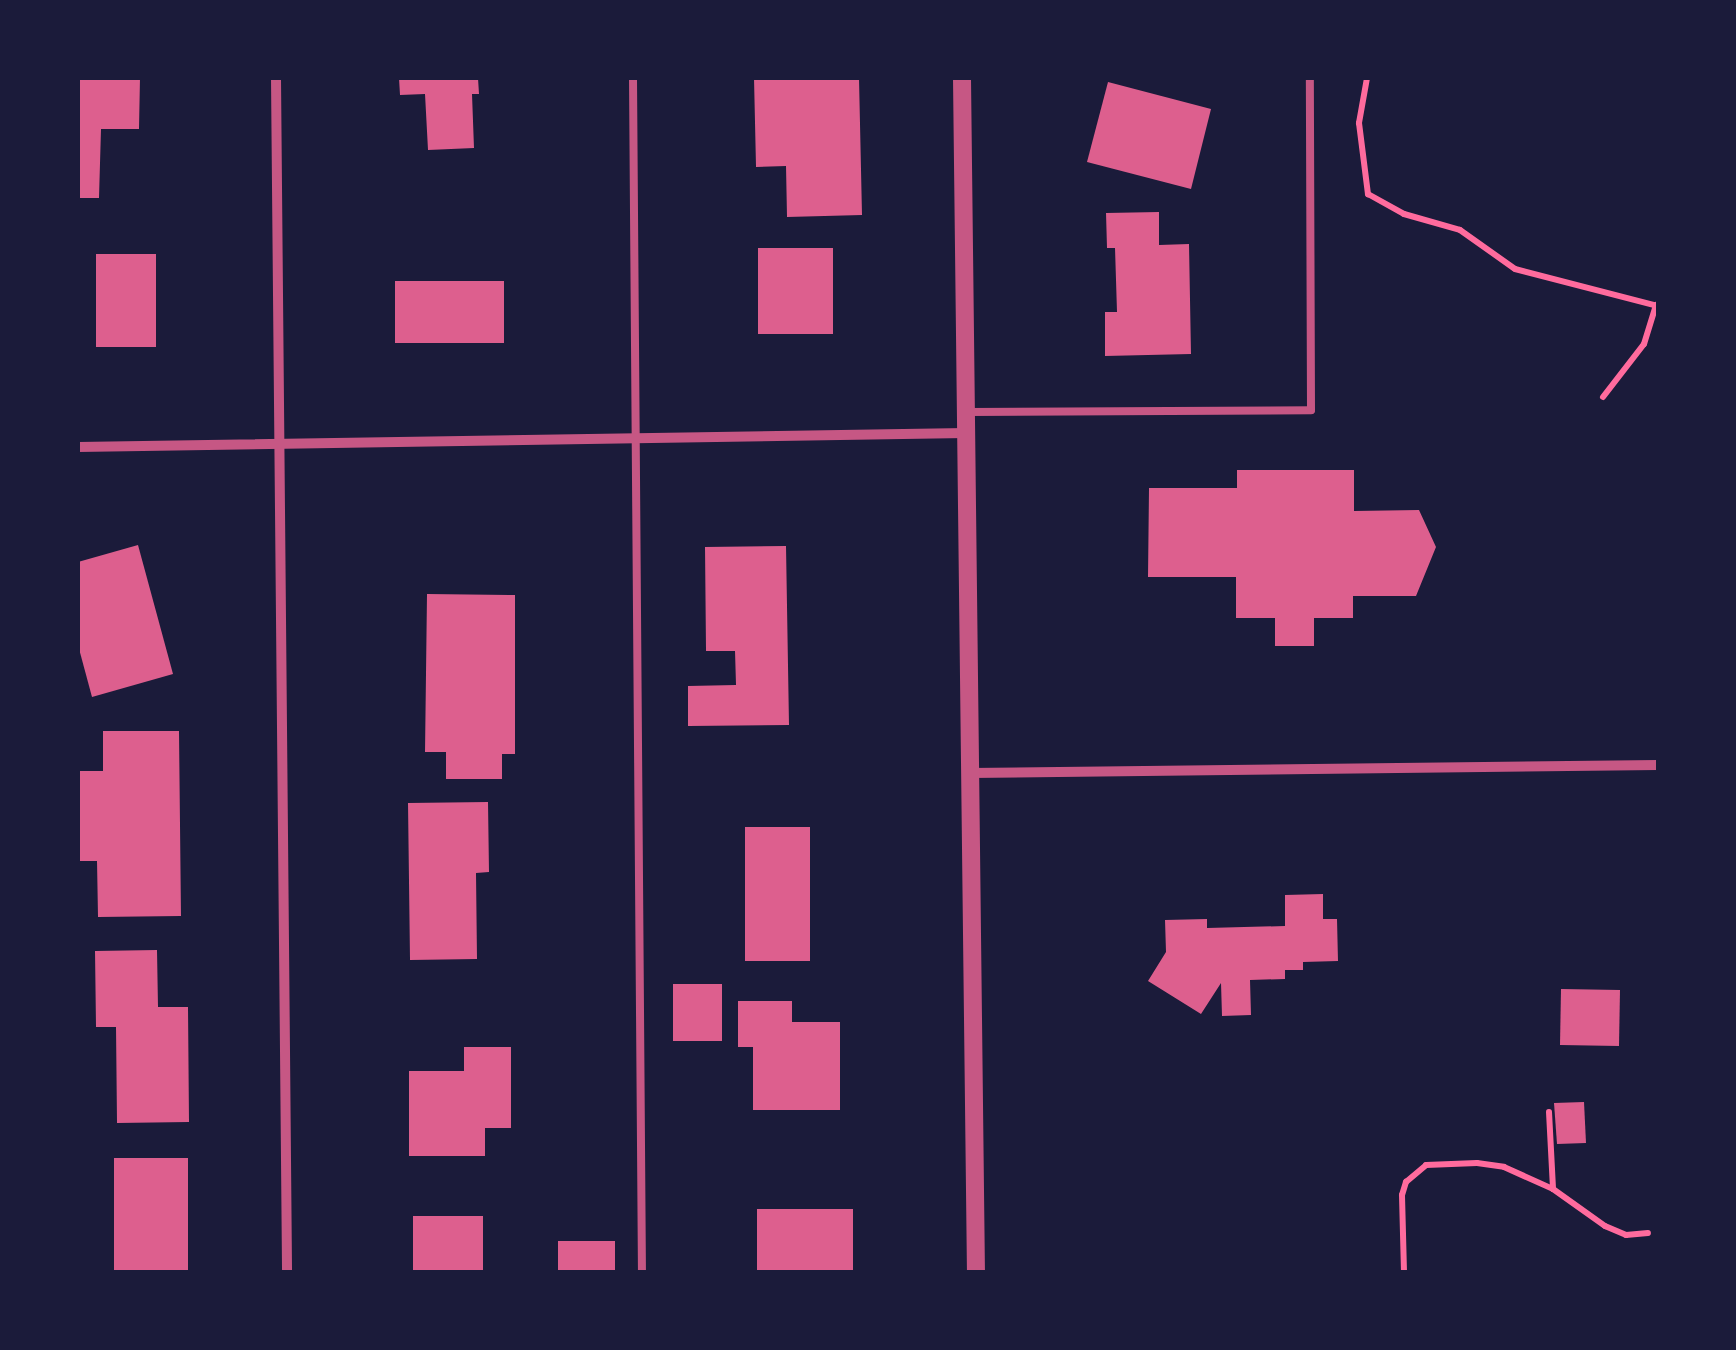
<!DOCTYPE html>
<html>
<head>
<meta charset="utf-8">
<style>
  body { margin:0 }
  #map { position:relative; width:1736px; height:1350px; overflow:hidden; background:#1b1b3a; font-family:Montserrat,sans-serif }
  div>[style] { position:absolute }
  .building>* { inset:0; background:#dd5f8e }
  .path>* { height:6px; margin:-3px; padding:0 3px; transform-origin:3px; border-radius:3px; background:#ff6b9d }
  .service>* { height:8px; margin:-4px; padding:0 4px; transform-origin:4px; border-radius:4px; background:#c65784 }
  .minor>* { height:10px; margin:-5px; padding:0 5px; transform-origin:5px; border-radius:5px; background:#c65784 }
  .tertiary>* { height:18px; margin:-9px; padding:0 9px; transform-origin:9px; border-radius:9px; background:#c65784 }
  span { translate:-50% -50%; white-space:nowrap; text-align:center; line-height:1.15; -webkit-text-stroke:10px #1b1b3a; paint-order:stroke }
  .frame { position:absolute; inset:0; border:80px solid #1b1b3a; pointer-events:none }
</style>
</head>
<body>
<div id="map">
  <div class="building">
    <div style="clip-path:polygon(78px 78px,140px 78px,139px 129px,101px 129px,99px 198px,78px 198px)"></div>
    <div style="clip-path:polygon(399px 78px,478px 78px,479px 94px,472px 94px,474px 148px,428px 150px,425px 94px,400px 95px)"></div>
    <div style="clip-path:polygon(754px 78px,859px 78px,862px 215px,787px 217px,786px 166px,756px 167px)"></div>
    <div style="clip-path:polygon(1108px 82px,1211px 109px,1191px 189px,1087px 162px)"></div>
    <div style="clip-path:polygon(1159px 212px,1159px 245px,1189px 244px,1191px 354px,1105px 356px,1105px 312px,1117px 312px,1115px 248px,1107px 248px,1106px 213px)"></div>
    <div style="clip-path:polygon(758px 248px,833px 248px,833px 334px,758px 334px)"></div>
    <div style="clip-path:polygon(96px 254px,156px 254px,156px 347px,96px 347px)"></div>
    <div style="clip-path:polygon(395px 281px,504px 281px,504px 343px,395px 343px)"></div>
    <div style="clip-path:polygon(1237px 470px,1354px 470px,1354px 511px,1419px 510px,1436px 547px,1416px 596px,1353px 596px,1353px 618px,1314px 618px,1314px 646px,1275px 646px,1275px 618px,1236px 618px,1236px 577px,1148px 577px,1149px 488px,1237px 488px)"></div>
    <div style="clip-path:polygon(138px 545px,173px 674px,92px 697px,78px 645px,78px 562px)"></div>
    <div style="clip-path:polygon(786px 546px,789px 725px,688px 726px,688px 686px,736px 685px,735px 651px,706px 651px,705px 547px)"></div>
    <div style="clip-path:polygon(427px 594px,515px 595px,515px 754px,502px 754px,502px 779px,446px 779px,446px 752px,425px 752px)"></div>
    <div style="clip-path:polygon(103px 731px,179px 731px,181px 916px,98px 917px,97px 861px,78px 861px,78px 771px,103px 771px)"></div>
    <div style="clip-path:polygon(488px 802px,489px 872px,476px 873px,477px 959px,410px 960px,408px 803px)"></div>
    <div style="clip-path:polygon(745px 827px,810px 827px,810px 961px,745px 961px)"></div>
    <div style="clip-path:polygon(1323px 894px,1323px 919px,1337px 919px,1338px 961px,1303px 962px,1303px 970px,1285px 970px,1285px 979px,1250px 980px,1251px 1015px,1222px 1016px,1221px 983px,1201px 1014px,1148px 981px,1166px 952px,1165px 920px,1207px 919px,1207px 928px,1285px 926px,1285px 895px)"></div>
    <div style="clip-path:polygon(157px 950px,158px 1007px,188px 1007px,189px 1122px,117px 1123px,116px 1027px,96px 1027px,95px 951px)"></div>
    <div style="clip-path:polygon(673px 984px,722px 984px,722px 1041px,673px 1041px)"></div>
    <div style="clip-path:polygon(1561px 989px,1620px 990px,1619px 1046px,1560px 1045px)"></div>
    <div style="clip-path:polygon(738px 1001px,792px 1001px,792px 1022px,840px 1022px,840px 1110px,753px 1110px,753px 1047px,738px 1047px)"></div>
    <div style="clip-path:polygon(464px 1047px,511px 1047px,511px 1128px,485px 1128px,485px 1156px,409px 1156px,409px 1071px,464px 1071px)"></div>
    <div style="clip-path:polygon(1584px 1102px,1586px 1143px,1557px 1144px,1554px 1103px)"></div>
    <div style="clip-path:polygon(114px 1158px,188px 1158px,188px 1272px,114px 1272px)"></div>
    <div style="clip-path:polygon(757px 1209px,853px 1209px,853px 1272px,757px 1272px)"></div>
    <div style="clip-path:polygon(413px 1216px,483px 1216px,483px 1272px,413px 1272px)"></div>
    <div style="clip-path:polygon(558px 1241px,615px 1241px,615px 1272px,558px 1272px)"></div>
  </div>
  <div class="path">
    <div style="left:1367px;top:78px;width:46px;rotate:100.1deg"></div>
    <div style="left:1359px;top:123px;width:72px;rotate:82.8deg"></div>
    <div style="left:1368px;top:194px;width:41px;rotate:29.1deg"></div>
    <div style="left:1404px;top:214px;width:58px;rotate:15.9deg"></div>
    <div style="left:1460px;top:230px;width:67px;rotate:35.3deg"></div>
    <div style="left:1515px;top:269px;width:148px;rotate:14.5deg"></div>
    <div style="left:1603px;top:397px;width:67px;rotate:-52.3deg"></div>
    <div style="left:1644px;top:344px;width:41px;rotate:-72.9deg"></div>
    <div style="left:1549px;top:1112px;width:77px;rotate:87deg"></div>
    <div style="left:1553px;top:1189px;width:64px;rotate:35.4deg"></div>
    <div style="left:1605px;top:1226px;width:23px;rotate:23deg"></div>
    <div style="left:1626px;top:1235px;width:22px;rotate:-5deg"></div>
    <div style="left:1404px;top:1272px;width:77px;rotate:-91.5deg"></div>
    <div style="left:1402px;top:1195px;width:14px;rotate:-73deg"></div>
    <div style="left:1406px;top:1182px;width:26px;rotate:-40deg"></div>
    <div style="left:1426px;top:1165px;width:51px;rotate:-2.2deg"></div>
    <div style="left:1477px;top:1163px;width:27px;rotate:8deg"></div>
    <div style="left:1504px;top:1167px;width:54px;rotate:24.2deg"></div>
  </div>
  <div class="service">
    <div style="left:633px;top:78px;width:1194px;rotate:89.57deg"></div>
    <div style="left:968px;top:412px;width:343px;rotate:-0.3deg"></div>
    <div style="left:1311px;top:410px;width:332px;rotate:-90.2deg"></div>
  </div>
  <div class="minor">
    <div style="left:276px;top:78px;width:1194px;rotate:89.47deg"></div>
    <div style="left:78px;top:447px;width:888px;rotate:-0.9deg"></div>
    <div style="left:970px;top:773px;width:688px;rotate:-0.67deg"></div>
  </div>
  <div class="tertiary">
    <div style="left:962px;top:78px;width:1194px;rotate:89.33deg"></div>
  </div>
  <div class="frame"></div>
</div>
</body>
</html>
